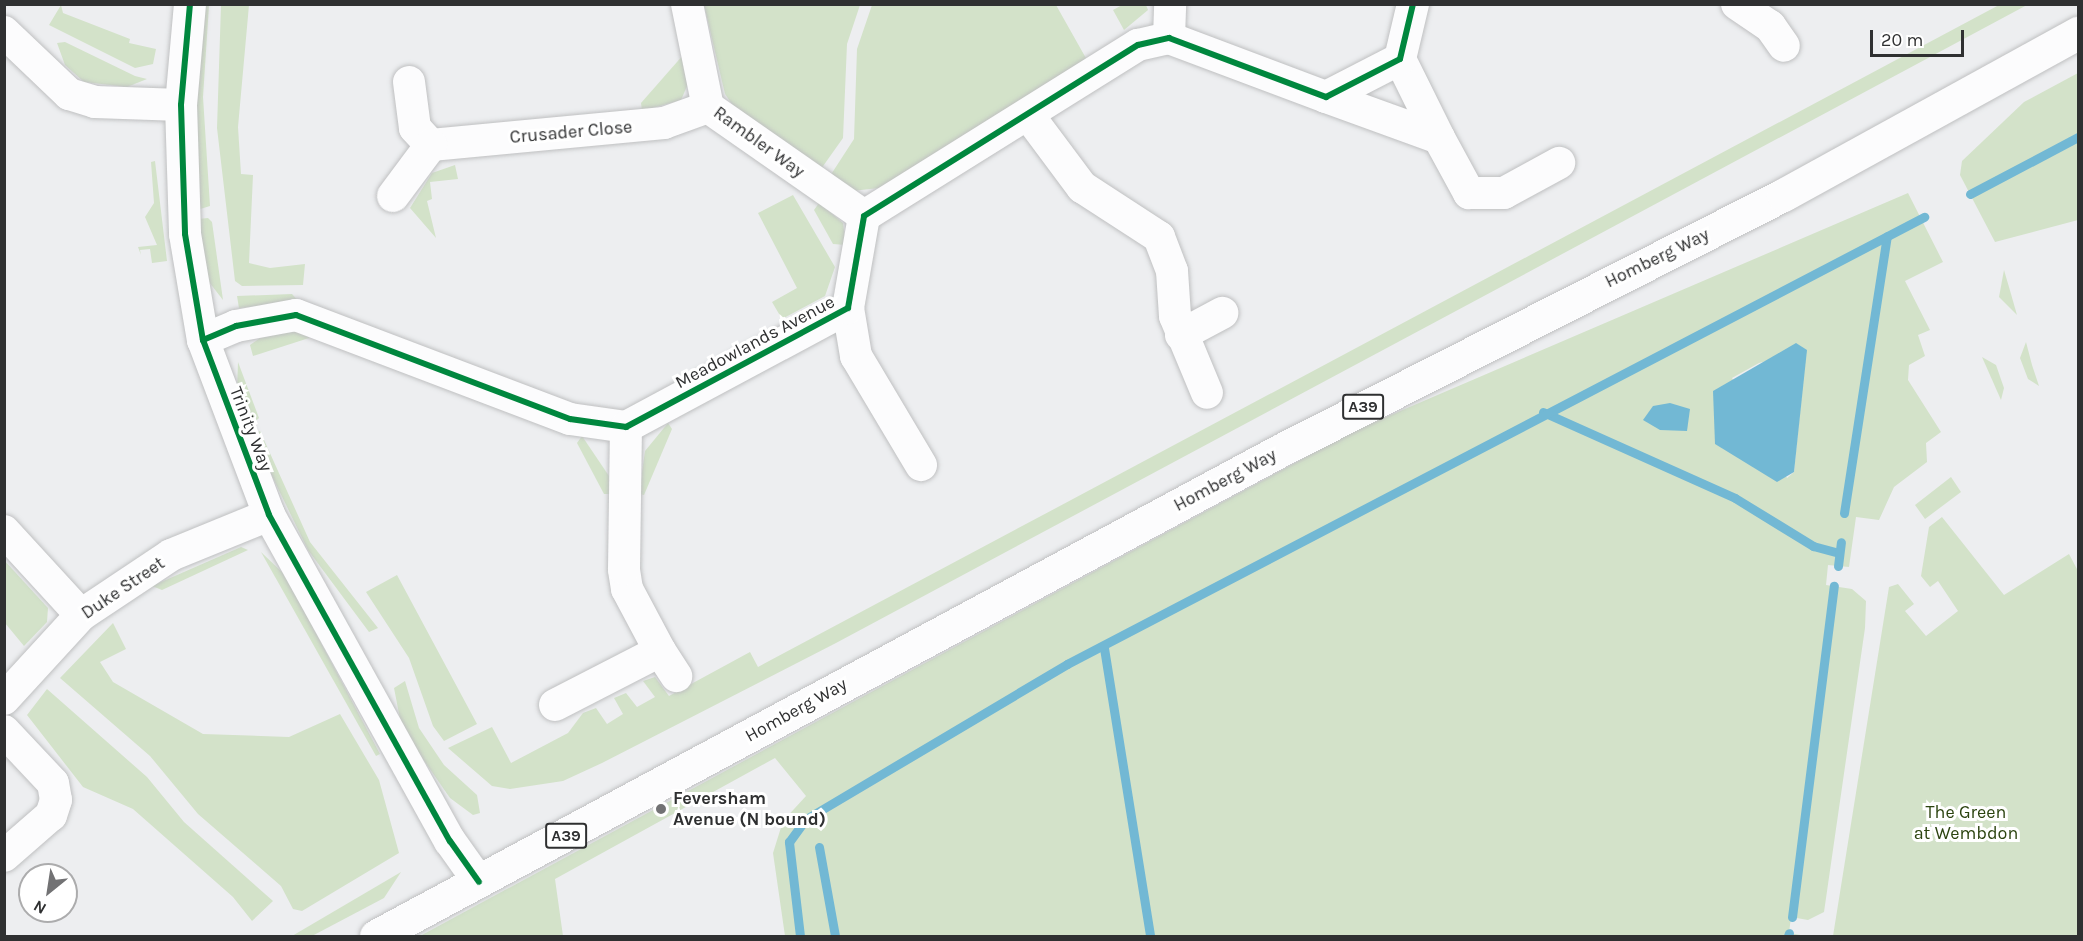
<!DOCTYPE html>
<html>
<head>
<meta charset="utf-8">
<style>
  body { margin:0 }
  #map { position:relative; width:2083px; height:941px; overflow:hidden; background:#edeef0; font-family:Karla,sans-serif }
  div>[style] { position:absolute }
  .built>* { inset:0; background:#dadee4 }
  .green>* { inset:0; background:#d3e2c9 }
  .water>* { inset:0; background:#72b8d4 }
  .stream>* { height:9px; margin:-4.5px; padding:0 4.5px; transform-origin:4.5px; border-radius:4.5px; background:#72b8d4 }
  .roads { filter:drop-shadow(0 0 2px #bfc0c1) drop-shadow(0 0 2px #bfc0c1) }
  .minor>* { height:32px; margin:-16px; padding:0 16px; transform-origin:16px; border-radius:16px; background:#fcfcfd }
  .major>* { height:33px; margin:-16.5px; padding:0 16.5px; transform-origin:16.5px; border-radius:16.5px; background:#fcfcfd }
  .cycleway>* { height:6px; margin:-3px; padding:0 3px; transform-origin:3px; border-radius:3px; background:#00873e }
  .dots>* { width:16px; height:16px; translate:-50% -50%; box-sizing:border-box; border:3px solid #fff; border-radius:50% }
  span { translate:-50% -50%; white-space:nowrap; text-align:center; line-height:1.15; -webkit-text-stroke:6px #fff; paint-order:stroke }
  .shield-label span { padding:2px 4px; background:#fff; border:2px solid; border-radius:4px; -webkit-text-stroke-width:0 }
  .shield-label { font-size:16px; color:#2f3031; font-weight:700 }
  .street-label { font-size:18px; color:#2f3031 }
  .poi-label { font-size:18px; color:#2f3031; font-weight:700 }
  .left { translate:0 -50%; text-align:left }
  .park-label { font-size:18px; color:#2c4410 }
  .frame { position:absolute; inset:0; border:6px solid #2f3031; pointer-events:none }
  .north { position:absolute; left:18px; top:863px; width:60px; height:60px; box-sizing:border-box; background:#fff; border:2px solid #acacad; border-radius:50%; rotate:210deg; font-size:16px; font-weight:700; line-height:24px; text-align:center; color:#2f3031 }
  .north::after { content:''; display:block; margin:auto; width:21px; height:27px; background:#727274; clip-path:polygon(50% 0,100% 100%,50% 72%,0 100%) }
  .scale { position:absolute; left:1870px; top:30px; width:94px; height:27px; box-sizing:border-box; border:3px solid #2f3031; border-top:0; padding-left:8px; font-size:18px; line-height:21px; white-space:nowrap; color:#2f3031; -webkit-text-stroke:4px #fff; paint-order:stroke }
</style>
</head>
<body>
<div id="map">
  <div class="built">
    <div style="clip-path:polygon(1620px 934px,1776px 936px,1620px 936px)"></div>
  </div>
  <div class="green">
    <div style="clip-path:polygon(1124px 4px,1146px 5px,1148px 10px,1124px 30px,1113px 10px)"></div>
    <div style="clip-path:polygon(61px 5px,63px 13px,130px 39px,129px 43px,156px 49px,153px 64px,135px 68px,49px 25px)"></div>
    <div style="clip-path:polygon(203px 5px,209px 5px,203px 97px,210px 206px,197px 210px,193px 114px)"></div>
    <div style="clip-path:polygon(221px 5px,249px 5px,238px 127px,241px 174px,253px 175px,249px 263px,270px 268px,305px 264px,303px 285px,242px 286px,235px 281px,217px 128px)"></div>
    <div style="clip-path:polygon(704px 5px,860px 5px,847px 44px,843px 138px,821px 169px,738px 113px,725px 94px)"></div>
    <div style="clip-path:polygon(872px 5px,1056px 5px,1087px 60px,879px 188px,852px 191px,830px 176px,854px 139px,857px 49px)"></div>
    <div style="clip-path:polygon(1999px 5px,2027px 5px,836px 643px,602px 763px,563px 781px,510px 789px,492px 786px,448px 748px,492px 727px,511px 763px,568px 733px,583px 713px,596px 708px,607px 724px,623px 714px,614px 698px,626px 693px,637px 707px,655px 697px,643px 681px,655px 677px,669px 696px,750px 652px,758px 667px)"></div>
    <div style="clip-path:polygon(65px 42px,135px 76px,147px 79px,127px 87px,84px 82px,65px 65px,57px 43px)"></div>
    <div style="clip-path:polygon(684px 54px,688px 84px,681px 100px,642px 111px,641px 103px)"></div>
    <div style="clip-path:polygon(2078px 73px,2078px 220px,1995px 242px,1960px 175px,1962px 161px,2024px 102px)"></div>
    <div style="clip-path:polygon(155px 161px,167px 261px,152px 263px,150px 249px,140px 250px,141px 255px,138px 247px,157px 245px,145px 217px,154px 203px,151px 162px)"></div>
    <div style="clip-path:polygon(455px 165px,458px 179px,430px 182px,432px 199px,427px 201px,436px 238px,410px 208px,432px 173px)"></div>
    <div style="clip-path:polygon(evenodd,1908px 193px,1943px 262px,1905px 281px,1930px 330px,1918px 335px,1925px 356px,1909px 365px,1908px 380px,1941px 432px,1926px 443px,1927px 462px,1894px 487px,1879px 520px,1856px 517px,1849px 567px,1828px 565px,1826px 585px,1852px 589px,1866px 601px,1865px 628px,1824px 912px,1808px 920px,1791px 917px,1789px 933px,1806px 936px,785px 936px,773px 853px,783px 821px,806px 796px,775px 758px,555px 879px,563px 936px,420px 936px,1356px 430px,1908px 193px,1806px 350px,1794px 472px,1787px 478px,1732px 378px,1759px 363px,1806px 350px)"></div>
    <div style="clip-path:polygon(793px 195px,835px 267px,825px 296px,782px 319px,772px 302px,797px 288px,758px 213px)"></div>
    <div style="clip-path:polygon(819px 203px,843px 223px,846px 245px,833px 244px,814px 210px)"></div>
    <div style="clip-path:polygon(208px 218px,212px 222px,223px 300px,209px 282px,198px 219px)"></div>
    <div style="clip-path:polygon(2004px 270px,2011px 294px,2017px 315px,1999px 297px)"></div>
    <div style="clip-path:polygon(292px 294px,299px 302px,239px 308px,237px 296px)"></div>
    <div style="clip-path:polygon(292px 330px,310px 331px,309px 338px,253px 356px,250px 345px,260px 338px)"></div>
    <div style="clip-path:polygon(2026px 342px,2032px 365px,2039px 386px,2028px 379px,2020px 358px)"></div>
    <div style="clip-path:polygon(1982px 357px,1996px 365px,2004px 388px,2001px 400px)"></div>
    <div style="clip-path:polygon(238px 362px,259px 418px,249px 427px,237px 391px)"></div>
    <div style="clip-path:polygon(668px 423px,672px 429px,644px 495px,639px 494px,645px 451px)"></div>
    <div style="clip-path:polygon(260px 431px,310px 542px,378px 628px,369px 632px,308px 550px,252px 435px)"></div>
    <div style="clip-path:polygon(582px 436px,609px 476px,613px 494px,604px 494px,577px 443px)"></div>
    <div style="clip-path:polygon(1951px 477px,1961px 492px,1925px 519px,1915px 505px)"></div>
    <div style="clip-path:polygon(1942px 517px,2004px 595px,2069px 554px,2078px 571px,2078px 936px,1833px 936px,1889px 587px,1898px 584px,1914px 604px,1905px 611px,1926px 636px,1958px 611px,1938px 581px,1930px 587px,1921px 576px,1929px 527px)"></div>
    <div style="clip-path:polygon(241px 547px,248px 550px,162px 590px,152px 586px)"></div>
    <div style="clip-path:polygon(261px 552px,285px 575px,380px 754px,376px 756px)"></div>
    <div style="clip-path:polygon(4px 560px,48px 608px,47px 622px,24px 646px,5px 623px)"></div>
    <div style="clip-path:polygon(397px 575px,477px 724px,444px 741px,433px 726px,409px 658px,366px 592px)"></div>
    <div style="clip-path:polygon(113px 623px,126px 649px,100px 662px,113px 682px,203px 734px,289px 737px,340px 714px,379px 780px,399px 853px,302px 911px,293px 909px,281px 886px,198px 814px,150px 756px,60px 678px)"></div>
    <div style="clip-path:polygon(405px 681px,419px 728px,444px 765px,477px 795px,480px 813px,473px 815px,450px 798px,402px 729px,394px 688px)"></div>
    <div style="clip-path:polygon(47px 689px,147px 777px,184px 822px,273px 901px,252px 921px,233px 897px,133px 809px,83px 787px,27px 715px)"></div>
    <div style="clip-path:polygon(401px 872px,384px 898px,312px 936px,292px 936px)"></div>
  </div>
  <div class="water">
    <div style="clip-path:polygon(1796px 343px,1807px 350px,1794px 472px,1777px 482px,1715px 444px,1713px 391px)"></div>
    <div style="clip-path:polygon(1670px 403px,1690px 409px,1687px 431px,1660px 430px,1643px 420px,1653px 406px)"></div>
  </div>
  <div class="stream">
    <div style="left:1970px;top:194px;width:122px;rotate:-27.8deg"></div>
    <div style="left:1543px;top:412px;width:210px;rotate:24.1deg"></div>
    <div style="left:1735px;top:498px;width:92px;rotate:31.6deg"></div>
    <div style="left:1813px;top:546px;width:27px;rotate:15deg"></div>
    <div style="left:1844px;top:513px;width:280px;rotate:-81.2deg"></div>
    <div style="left:1838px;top:566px;width:24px;rotate:-83deg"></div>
    <div style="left:1104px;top:648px;width:292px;rotate:80.9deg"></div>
    <div style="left:819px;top:847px;width:90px;rotate:79.8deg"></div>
    <div style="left:1792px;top:917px;width:334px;rotate:-82.8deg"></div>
    <div style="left:800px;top:936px;width:95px;rotate:-96.7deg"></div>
    <div style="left:789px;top:842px;width:29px;rotate:-54deg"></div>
    <div style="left:806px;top:819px;width:304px;rotate:-30.7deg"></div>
    <div style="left:1067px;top:664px;width:967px;rotate:-27.55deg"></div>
    <div style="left:1788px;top:936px;width:3px;rotate:-72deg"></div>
  </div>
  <div class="roads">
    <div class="minor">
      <div style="left:190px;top:4px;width:101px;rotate:95.1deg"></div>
      <div style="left:181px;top:105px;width:129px;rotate:88.2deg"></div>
      <div style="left:185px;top:234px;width:108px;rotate:80.4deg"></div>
      <div style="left:203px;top:340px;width:187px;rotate:69.3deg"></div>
      <div style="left:269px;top:515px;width:373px;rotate:61deg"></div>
      <div style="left:450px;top:841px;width:50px;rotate:54.7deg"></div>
      <div style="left:687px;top:4px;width:105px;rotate:78.5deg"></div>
      <div style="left:708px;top:107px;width:190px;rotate:34.9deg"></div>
      <div style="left:1737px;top:4px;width:40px;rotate:34deg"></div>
      <div style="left:1770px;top:26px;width:24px;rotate:55deg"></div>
      <div style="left:4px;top:32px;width:90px;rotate:43.6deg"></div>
      <div style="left:69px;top:94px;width:27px;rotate:17deg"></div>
      <div style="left:95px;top:102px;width:86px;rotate:2deg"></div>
      <div style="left:1169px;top:38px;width:34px;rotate:-88deg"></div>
      <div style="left:1400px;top:59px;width:88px;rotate:63.7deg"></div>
      <div style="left:409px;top:82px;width:46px;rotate:82.6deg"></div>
      <div style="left:415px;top:128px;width:23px;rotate:47deg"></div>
      <div style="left:431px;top:145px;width:234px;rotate:-5.4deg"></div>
      <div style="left:664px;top:123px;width:47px;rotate:-20deg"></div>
      <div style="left:1326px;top:97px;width:120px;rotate:19.9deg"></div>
      <div style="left:1439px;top:138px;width:63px;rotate:61.4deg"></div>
      <div style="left:1469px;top:193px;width:35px"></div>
      <div style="left:1504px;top:193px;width:63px;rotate:-28.6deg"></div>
      <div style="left:1029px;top:116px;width:89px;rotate:53.3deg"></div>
      <div style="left:1082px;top:187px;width:92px;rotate:33deg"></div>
      <div style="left:1159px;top:237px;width:36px;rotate:69deg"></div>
      <div style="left:1172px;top:271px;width:45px;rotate:86.2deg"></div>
      <div style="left:1175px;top:316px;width:83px;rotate:67.4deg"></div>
      <div style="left:393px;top:196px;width:64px;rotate:-53.3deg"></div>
      <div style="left:848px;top:308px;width:49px;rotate:80.5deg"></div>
      <div style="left:856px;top:356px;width:127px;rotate:59.2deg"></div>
      <div style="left:1181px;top:335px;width:47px;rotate:-28.2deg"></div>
      <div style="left:203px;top:340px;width:36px;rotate:-23deg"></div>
      <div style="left:236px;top:326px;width:61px;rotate:-10.4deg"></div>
      <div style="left:296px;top:315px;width:293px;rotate:20.8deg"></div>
      <div style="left:570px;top:419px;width:57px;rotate:8.1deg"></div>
      <div style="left:626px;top:427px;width:252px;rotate:-28.2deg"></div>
      <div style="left:848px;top:308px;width:93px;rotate:-80.1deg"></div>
      <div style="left:864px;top:216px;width:323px;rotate:-32deg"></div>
      <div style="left:1138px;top:45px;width:32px;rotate:-13deg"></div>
      <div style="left:1169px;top:38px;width:168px;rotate:20.6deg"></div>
      <div style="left:1326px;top:97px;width:83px;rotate:-27.2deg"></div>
      <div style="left:1400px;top:59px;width:57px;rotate:-76.7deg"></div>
      <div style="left:4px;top:531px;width:114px;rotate:47.5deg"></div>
      <div style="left:660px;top:651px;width:30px;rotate:57deg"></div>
      <div style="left:4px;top:699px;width:114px;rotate:-47.5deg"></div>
      <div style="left:81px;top:615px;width:108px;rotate:-33.7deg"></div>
      <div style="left:171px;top:555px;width:106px;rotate:-22.2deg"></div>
      <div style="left:555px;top:705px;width:118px;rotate:-27.2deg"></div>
      <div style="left:660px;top:651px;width:70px;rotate:-118deg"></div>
      <div style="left:627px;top:589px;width:20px;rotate:-99deg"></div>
      <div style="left:624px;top:569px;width:142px;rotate:-89.2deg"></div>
      <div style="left:4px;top:731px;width:71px;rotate:46.7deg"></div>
      <div style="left:53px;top:783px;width:17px;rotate:80deg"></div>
      <div style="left:56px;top:800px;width:16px;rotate:108deg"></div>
      <div style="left:51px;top:815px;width:62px;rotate:138.9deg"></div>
    </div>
    <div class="major">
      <div style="left:376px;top:936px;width:1025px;rotate:-28.24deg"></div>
      <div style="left:1279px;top:451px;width:565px;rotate:-26.93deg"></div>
      <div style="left:1783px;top:195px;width:337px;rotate:-28.8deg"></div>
    </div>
  </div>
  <div class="cycleway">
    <div style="left:190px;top:4px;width:101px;rotate:95.1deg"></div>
    <div style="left:181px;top:105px;width:129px;rotate:88.2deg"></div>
    <div style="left:185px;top:234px;width:108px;rotate:80.4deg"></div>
    <div style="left:203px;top:340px;width:187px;rotate:69.3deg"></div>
    <div style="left:269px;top:515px;width:373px;rotate:61deg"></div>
    <div style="left:450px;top:841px;width:50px;rotate:54.7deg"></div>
    <div style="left:203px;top:340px;width:36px;rotate:-23deg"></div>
    <div style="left:236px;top:326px;width:61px;rotate:-10.4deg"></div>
    <div style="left:296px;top:315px;width:293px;rotate:20.8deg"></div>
    <div style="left:570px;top:419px;width:57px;rotate:8.1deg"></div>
    <div style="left:626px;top:427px;width:252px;rotate:-28.2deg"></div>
    <div style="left:848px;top:308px;width:93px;rotate:-80.1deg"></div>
    <div style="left:864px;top:216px;width:323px;rotate:-32deg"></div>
    <div style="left:1138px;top:45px;width:32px;rotate:-13deg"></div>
    <div style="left:1169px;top:38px;width:168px;rotate:20.6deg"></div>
    <div style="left:1326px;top:97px;width:83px;rotate:-27.2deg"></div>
    <div style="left:1400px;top:59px;width:57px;rotate:-76.7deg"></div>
  </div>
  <div class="dots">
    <div style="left:661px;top:809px;background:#727274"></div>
  </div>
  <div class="shield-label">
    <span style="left:1363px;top:407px">A39</span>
    <span style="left:566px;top:836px">A39</span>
  </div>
  <div class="street-label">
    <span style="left:571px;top:132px;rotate:-5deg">Crusader Close</span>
    <span style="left:759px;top:142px;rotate:36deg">Rambler Way</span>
    <span style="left:1657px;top:258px;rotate:-26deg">Homberg Way</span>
    <span style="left:755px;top:342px;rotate:-28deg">Meadowlands Avenue</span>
    <span style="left:251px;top:429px;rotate:69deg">Trinity Way</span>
    <span style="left:1225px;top:480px;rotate:-28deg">Homberg Way</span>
    <span style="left:123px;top:588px;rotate:-34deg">Duke Street</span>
    <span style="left:796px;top:710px;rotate:-29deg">Homberg Way</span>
  </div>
  <div class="poi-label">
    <span class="left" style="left:673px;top:809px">Feversham<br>Avenue (N bound)</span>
  </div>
  <div class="park-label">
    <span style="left:1966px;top:823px">The Green<br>at Wembdon</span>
  </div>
  <div class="frame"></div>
  <div class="north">N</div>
  <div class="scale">20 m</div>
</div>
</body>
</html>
